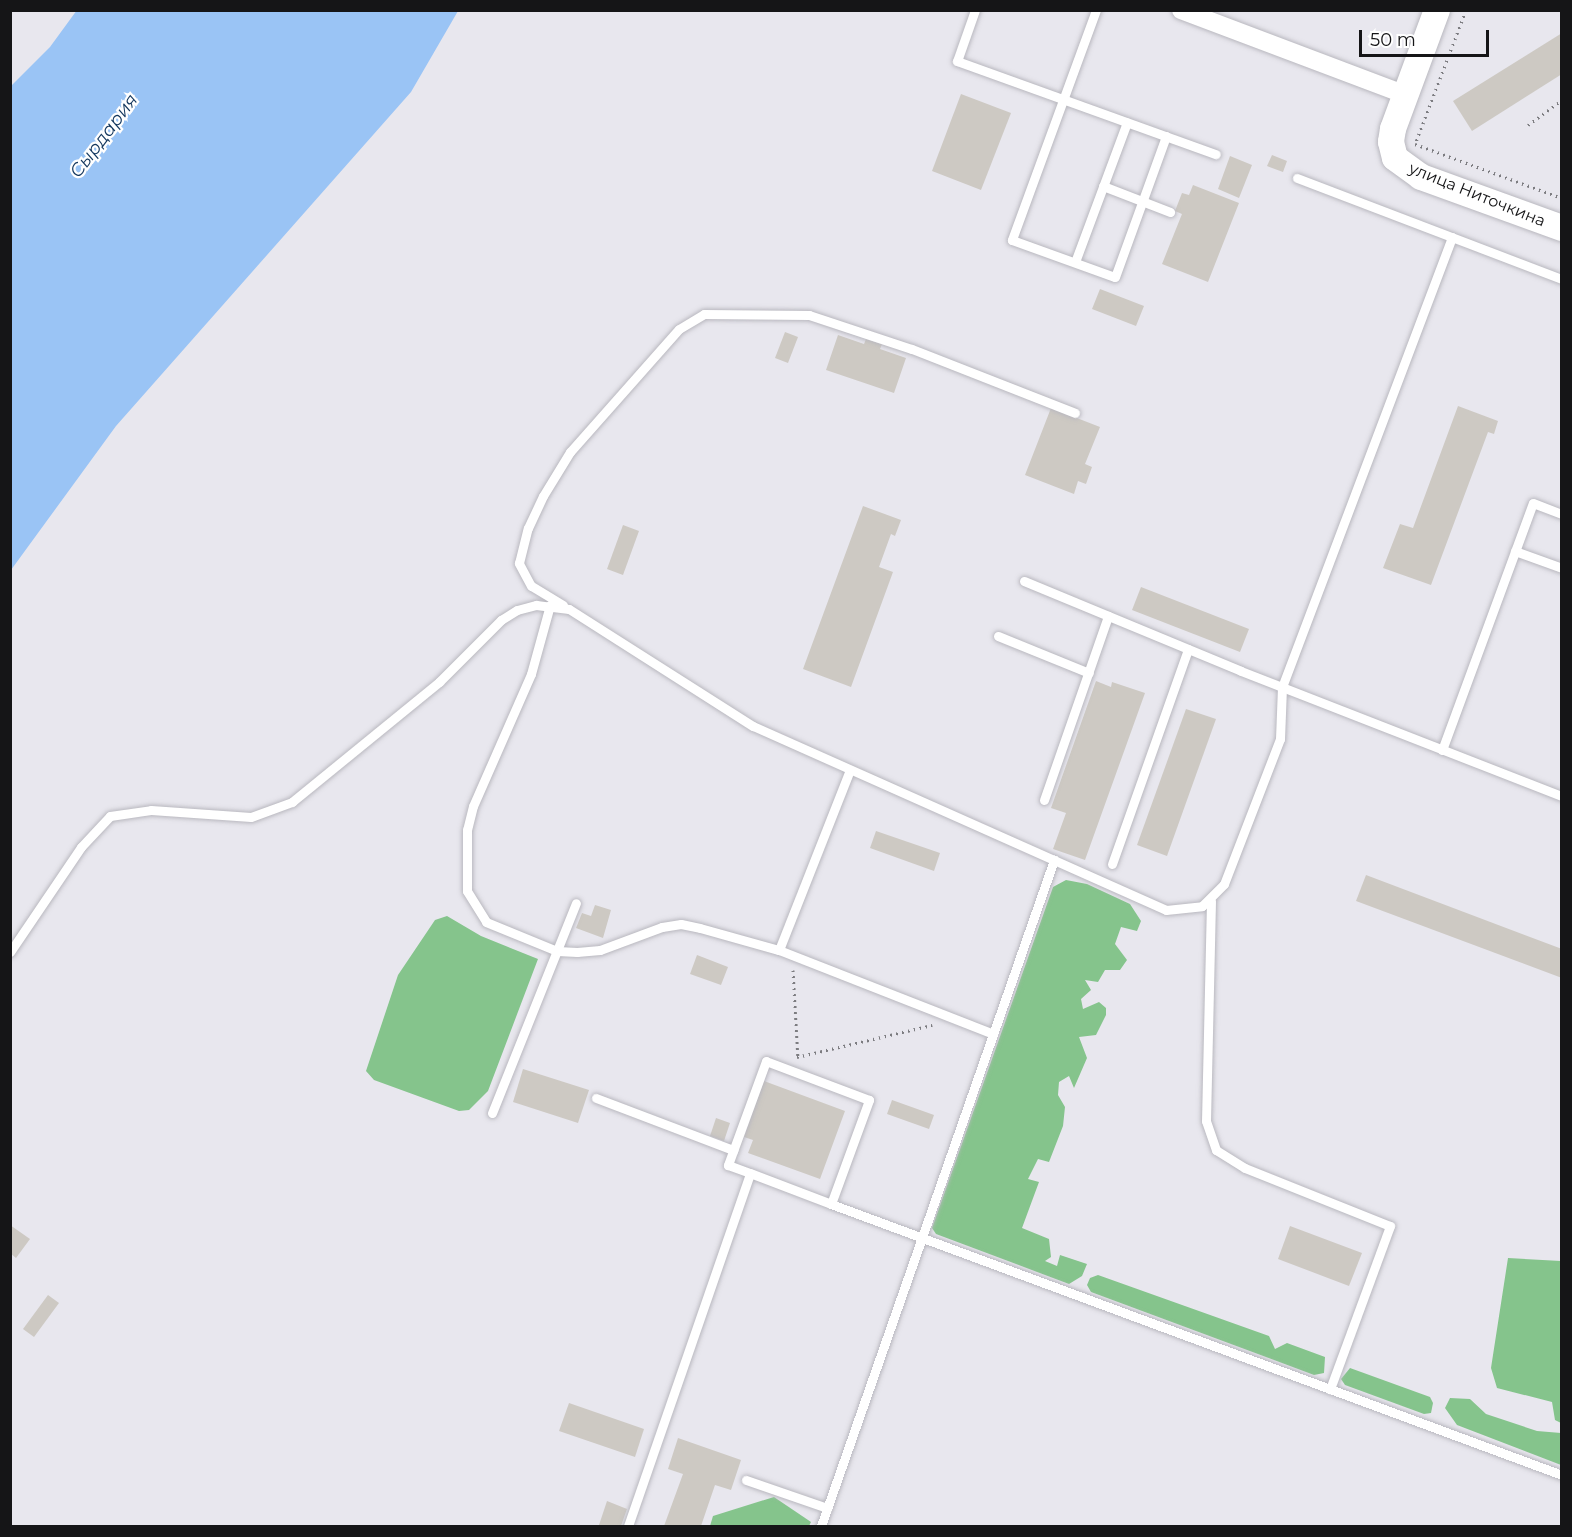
<!DOCTYPE html>
<html>
<head>
<meta charset="utf-8">
<style>
  body { margin:0 }
  #map { position:relative; width:1572px; height:1537px; overflow:hidden; background:#e8e7ee; font-family:Montserrat,sans-serif }
  div>[style] { position:absolute }
  .forest>* { inset:0; background:#85c48c }
  .water>* { inset:0; background:#9ac4f5 }
  .building>* { inset:0; background:#cdc9c3 }
  .path>* { height:3px; margin-top:-1.5px; transform-origin:0; background:repeating-linear-gradient(90deg,#7c7c80 0 1.5px,transparent 0 6px) }
  .roads { filter:drop-shadow(0 0 2px #b9b8bf) drop-shadow(0 0 2px #b9b8bf) }
  .lane>* { height:9px; margin:-4.5px; padding:0 4.5px; transform-origin:4.5px; border-radius:4.5px; background:#fff }
  .street>* { height:18px; margin:-9px; padding:0 9px; transform-origin:9px; border-radius:9px; background:#fff }
  .secondary>* { height:26px; margin:-13px; padding:0 13px; transform-origin:13px; border-radius:13px; background:#fff }
  span { translate:-50% -50%; white-space:nowrap; text-align:center; line-height:1.15; -webkit-text-stroke:4.5px #fff; paint-order:stroke }
  .street-label { font-size:16px; color:#151517 }
  .water-label { font-size:18px; color:#12365d; font-style:italic }
  .frame { position:absolute; inset:0; border:12px solid #151517; pointer-events:none }
  .scale { position:absolute; left:1359px; top:30px; width:130px; height:27px; box-sizing:border-box; border:3px solid #151517; border-top:0; padding-left:8px; font-size:18px; line-height:21px; white-space:nowrap; color:#151517; -webkit-text-stroke:4px #fff; paint-order:stroke }
</style>
</head>
<body>
<div id="map">
  <div class="forest">
    <div style="clip-path:polygon(1066px 880px,1087px 884px,1130px 904px,1141px 921px,1137px 931px,1121px 927px,1115px 944px,1127px 960px,1120px 970px,1105px 970px,1098px 982px,1085px 980px,1091px 990px,1081px 999px,1083px 1009px,1099px 1002px,1106px 1008px,1106px 1015px,1096px 1035px,1079px 1037px,1087px 1058px,1074px 1088px,1069px 1076px,1059px 1082px,1058px 1095px,1065px 1107px,1063px 1126px,1049px 1162px,1038px 1159px,1028px 1179px,1039px 1182px,1022px 1228px,1049px 1239px,1051px 1257px,1045px 1261px,1057px 1266px,1060px 1255px,1087px 1264px,1082px 1276px,1069px 1284px,936px 1234px,932px 1228px,1053px 887px)"></div>
    <div style="clip-path:polygon(447px 916px,481px 936px,538px 959px,488px 1091px,469px 1110px,459px 1111px,374px 1080px,366px 1071px,398px 975px,435px 920px)"></div>
    <div style="clip-path:polygon(1508px 1258px,1561px 1261px,1561px 1423px,1555px 1420px,1552px 1402px,1497px 1388px,1491px 1368px)"></div>
    <div style="clip-path:polygon(1098px 1275px,1269px 1336px,1275px 1349px,1287px 1343px,1325px 1357px,1324px 1373px,1314px 1375px,1091px 1292px,1087px 1285px,1090px 1278px)"></div>
    <div style="clip-path:polygon(1350px 1368px,1430px 1397px,1433px 1403px,1431px 1413px,1424px 1414px,1345px 1385px,1341px 1379px)"></div>
    <div style="clip-path:polygon(1450px 1398px,1470px 1399px,1486px 1414px,1537px 1431px,1561px 1433px,1561px 1465px,1457px 1425px,1445px 1408px)"></div>
    <div style="clip-path:polygon(774px 1497px,811px 1522px,809px 1526px,710px 1526px,713px 1516px)"></div>
  </div>
  <div class="water">
    <div style="clip-path:polygon(77px 10px,458px 11px,411px 92px,116px 426px,11px 570px,11px 86px,50px 47px)"></div>
  </div>
  <div class="building">
    <div style="clip-path:polygon(1562px 33px,1562px 74px,1472px 131px,1453px 101px)"></div>
    <div style="clip-path:polygon(961px 94px,1011px 113px,981px 190px,932px 171px)"></div>
    <div style="clip-path:polygon(1272px 155px,1287px 161px,1283px 172px,1267px 166px)"></div>
    <div style="clip-path:polygon(1230px 156px,1252px 165px,1239px 198px,1218px 189px)"></div>
    <div style="clip-path:polygon(1193px 185px,1239px 203px,1208px 282px,1162px 264px,1182px 214px,1175px 211px,1182px 193px,1189px 195px)"></div>
    <div style="clip-path:polygon(1100px 289px,1144px 306px,1136px 326px,1092px 309px)"></div>
    <div style="clip-path:polygon(785px 332px,798px 337px,788px 363px,775px 358px)"></div>
    <div style="clip-path:polygon(838px 335px,864px 344px,866px 339px,882px 344px,880px 349px,906px 358px,894px 393px,826px 370px)"></div>
    <div style="clip-path:polygon(1458px 406px,1498px 421px,1494px 434px,1488px 432px,1431px 585px,1383px 568px,1400px 524px,1413px 528px)"></div>
    <div style="clip-path:polygon(1051px 408px,1100px 427px,1085px 464px,1092px 467px,1086px 484px,1078px 481px,1074px 494px,1025px 475px)"></div>
    <div style="clip-path:polygon(863px 506px,901px 520px,895px 536px,891px 534px,879px 567px,893px 572px,851px 687px,803px 669px)"></div>
    <div style="clip-path:polygon(623px 525px,639px 531px,623px 575px,607px 569px)"></div>
    <div style="clip-path:polygon(1141px 587px,1249px 629px,1240px 652px,1132px 610px)"></div>
    <div style="clip-path:polygon(1096px 681px,1111px 687px,1112px 682px,1145px 693px,1085px 860px,1053px 849px,1066px 813px,1051px 808px)"></div>
    <div style="clip-path:polygon(1186px 709px,1216px 719px,1167px 856px,1137px 845px)"></div>
    <div style="clip-path:polygon(876px 831px,940px 853px,934px 871px,870px 848px)"></div>
    <div style="clip-path:polygon(1366px 875px,1562px 949px,1562px 978px,1356px 901px)"></div>
    <div style="clip-path:polygon(595px 905px,611px 910px,603px 938px,576px 928px,582px 913px,591px 916px)"></div>
    <div style="clip-path:polygon(697px 955px,728px 967px,721px 985px,690px 974px)"></div>
    <div style="clip-path:polygon(523px 1069px,589px 1090px,578px 1123px,513px 1102px)"></div>
    <div style="clip-path:polygon(764px 1081px,845px 1111px,820px 1179px,748px 1153px,753px 1140px,744px 1137px)"></div>
    <div style="clip-path:polygon(892px 1100px,934px 1115px,929px 1129px,887px 1114px)"></div>
    <div style="clip-path:polygon(716px 1118px,730px 1123px,724px 1141px,710px 1136px)"></div>
    <div style="clip-path:polygon(10px 1225px,30px 1239px,16px 1258px,10px 1253px)"></div>
    <div style="clip-path:polygon(1290px 1226px,1362px 1253px,1349px 1286px,1278px 1259px)"></div>
    <div style="clip-path:polygon(48px 1295px,59px 1303px,34px 1337px,23px 1329px)"></div>
    <div style="clip-path:polygon(569px 1403px,644px 1429px,635px 1457px,559px 1431px)"></div>
    <div style="clip-path:polygon(678px 1438px,741px 1460px,731px 1490px,715px 1485px,701px 1526px,664px 1526px,683px 1474px,668px 1469px)"></div>
    <div style="clip-path:polygon(607px 1501px,627px 1509px,621px 1526px,599px 1525px)"></div>
  </div>
  <div class="path">
    <div style="left:1466px;top:10px;width:143px;rotate:110.8deg"></div>
    <div style="left:1415px;top:144px;width:157px;rotate:20.2deg"></div>
    <div style="left:1528px;top:125px;width:42px;rotate:-36.3deg"></div>
    <div style="left:793px;top:970px;width:89px;rotate:86.8deg"></div>
    <div style="left:797px;top:1057px;width:139px;rotate:-13.3deg"></div>
  </div>
  <div class="roads">
    <div class="lane">
      <div style="left:975px;top:10px;width:54px;rotate:109.4deg"></div>
      <div style="left:957px;top:61px;width:275px;rotate:19.8deg"></div>
      <div style="left:1096px;top:10px;width:245px;rotate:110.1deg"></div>
      <div style="left:1012px;top:240px;width:109px;rotate:19.8deg"></div>
      <div style="left:1115px;top:277px;width:150px;rotate:-70.1deg"></div>
      <div style="left:1297px;top:178px;width:284px;rotate:20.9deg"></div>
      <div style="left:1103px;top:186px;width:72px;rotate:21.2deg"></div>
      <div style="left:1075px;top:262px;width:149px;rotate:-69.6deg"></div>
      <div style="left:1515px;top:551px;width:50px;rotate:19.9deg"></div>
      <div style="left:1024px;top:581px;width:235px;rotate:22.5deg"></div>
      <div style="left:1241px;top:671px;width:344px;rotate:21.3deg"></div>
      <div style="left:550px;top:605px;width:72px;rotate:105.4deg"></div>
      <div style="left:531px;top:674px;width:144px;rotate:113.7deg"></div>
      <div style="left:473px;top:806px;width:25px;rotate:104deg"></div>
      <div style="left:467px;top:830px;width:61px;rotate:90deg"></div>
      <div style="left:467px;top:891px;width:36px;rotate:58deg"></div>
      <div style="left:486px;top:922px;width:77px;rotate:22.2deg"></div>
      <div style="left:557px;top:951px;width:20px;rotate:3deg"></div>
      <div style="left:577px;top:952px;width:23px;rotate:-5deg"></div>
      <div style="left:600px;top:950px;width:66px;rotate:-20.4deg"></div>
      <div style="left:662px;top:927px;width:19px;rotate:-9deg"></div>
      <div style="left:681px;top:924px;width:19px;rotate:12deg"></div>
      <div style="left:700px;top:928px;width:82px;rotate:15.6deg"></div>
      <div style="left:779px;top:950px;width:230px;rotate:21.4deg"></div>
      <div style="left:563px;top:605px;width:37px;rotate:-149deg"></div>
      <div style="left:531px;top:586px;width:26px;rotate:-118deg"></div>
      <div style="left:519px;top:563px;width:36px;rotate:-76deg"></div>
      <div style="left:528px;top:528px;width:35px;rotate:-65deg"></div>
      <div style="left:543px;top:496px;width:52px;rotate:-58.5deg"></div>
      <div style="left:570px;top:452px;width:164px;rotate:-48.5deg"></div>
      <div style="left:679px;top:329px;width:29px;rotate:-31deg"></div>
      <div style="left:704px;top:314px;width:105px;rotate:0.5deg"></div>
      <div style="left:809px;top:315px;width:108px;rotate:18.3deg"></div>
      <div style="left:912px;top:349px;width:175px;rotate:21.4deg"></div>
      <div style="left:998px;top:636px;width:98px;rotate:22.1deg"></div>
      <div style="left:1442px;top:750px;width:263px;rotate:-69.8deg"></div>
      <div style="left:1533px;top:503px;width:31px;rotate:21deg"></div>
      <div style="left:1044px;top:800px;width:195px;rotate:-70.8deg"></div>
      <div style="left:1112px;top:864px;width:228px;rotate:-70.5deg"></div>
      <div style="left:1211px;top:901px;width:220px;rotate:91.3deg"></div>
      <div style="left:1206px;top:1121px;width:31px;rotate:71deg"></div>
      <div style="left:1216px;top:1150px;width:34px;rotate:32deg"></div>
      <div style="left:1245px;top:1168px;width:156px;rotate:21.8deg"></div>
      <div style="left:1390px;top:1226px;width:174px;rotate:110.2deg"></div>
      <div style="left:779px;top:950px;width:193px;rotate:-68.5deg"></div>
      <div style="left:10px;top:952px;width:127px;rotate:-55.9deg"></div>
      <div style="left:81px;top:847px;width:42px;rotate:-46.9deg"></div>
      <div style="left:110px;top:816px;width:41px;rotate:-8.3deg"></div>
      <div style="left:151px;top:810px;width:100px;rotate:4deg"></div>
      <div style="left:251px;top:817px;width:44px;rotate:-20.1deg"></div>
      <div style="left:292px;top:802px;width:190px;rotate:-39.2deg"></div>
      <div style="left:439px;top:682px;width:88px;rotate:-45deg"></div>
      <div style="left:501px;top:620px;width:19px;rotate:-32deg"></div>
      <div style="left:517px;top:610px;width:20px;rotate:-15deg"></div>
      <div style="left:536px;top:605px;width:33px;rotate:7deg"></div>
      <div style="left:569px;top:609px;width:218px;rotate:32.5deg"></div>
      <div style="left:753px;top:726px;width:452px;rotate:24deg"></div>
      <div style="left:1166px;top:910px;width:36px;rotate:-6deg"></div>
      <div style="left:1202px;top:906px;width:31px;rotate:-45deg"></div>
      <div style="left:1224px;top:884px;width:155px;rotate:-68.9deg"></div>
      <div style="left:1280px;top:739px;width:52px;rotate:-87.8deg"></div>
      <div style="left:1282px;top:687px;width:481px;rotate:-69.3deg"></div>
      <div style="left:596px;top:1098px;width:147px;rotate:20.8deg"></div>
      <div style="left:492px;top:1113px;width:226px;rotate:-68.2deg"></div>
      <div style="left:831px;top:1204px;width:111px;rotate:-69.9deg"></div>
      <div style="left:869px;top:1100px;width:110px;rotate:-159.3deg"></div>
      <div style="left:766px;top:1061px;width:111px;rotate:110.1deg"></div>
      <div style="left:728px;top:1165px;width:23px;rotate:20deg"></div>
      <div style="left:750px;top:1173px;width:87px;rotate:20.9deg"></div>
      <div style="left:831px;top:1204px;width:780px;rotate:20.34deg"></div>
      <div style="left:746px;top:1480px;width:86px;rotate:19.1deg"></div>
      <div style="left:628px;top:1526px;width:373px;rotate:-70.9deg"></div>
      <div style="left:821px;top:1526px;width:706px;rotate:-70.72deg"></div>
    </div>
    <div class="street">
      <div style="left:1181px;top:10px;width:241px;rotate:20.7deg"></div>
    </div>
    <div class="secondary">
      <div style="left:1437px;top:10px;width:127px;rotate:110.3deg"></div>
      <div style="left:1393px;top:129px;width:13px;rotate:99deg"></div>
      <div style="left:1391px;top:142px;width:16px;rotate:76deg"></div>
      <div style="left:1395px;top:158px;width:32px;rotate:36deg"></div>
      <div style="left:1421px;top:177px;width:150px;rotate:19.9deg"></div>
    </div>
  </div>
  <div class="street-label">
    <span style="left:1477px;top:195px;rotate:22deg">улица Ниточкина</span>
  </div>
  <div class="water-label">
    <span style="left:104px;top:136px;rotate:-53deg">Сырдария</span>
  </div>
  <div class="frame"></div>
  <div class="scale">50 m</div>
</div>
</body>
</html>
